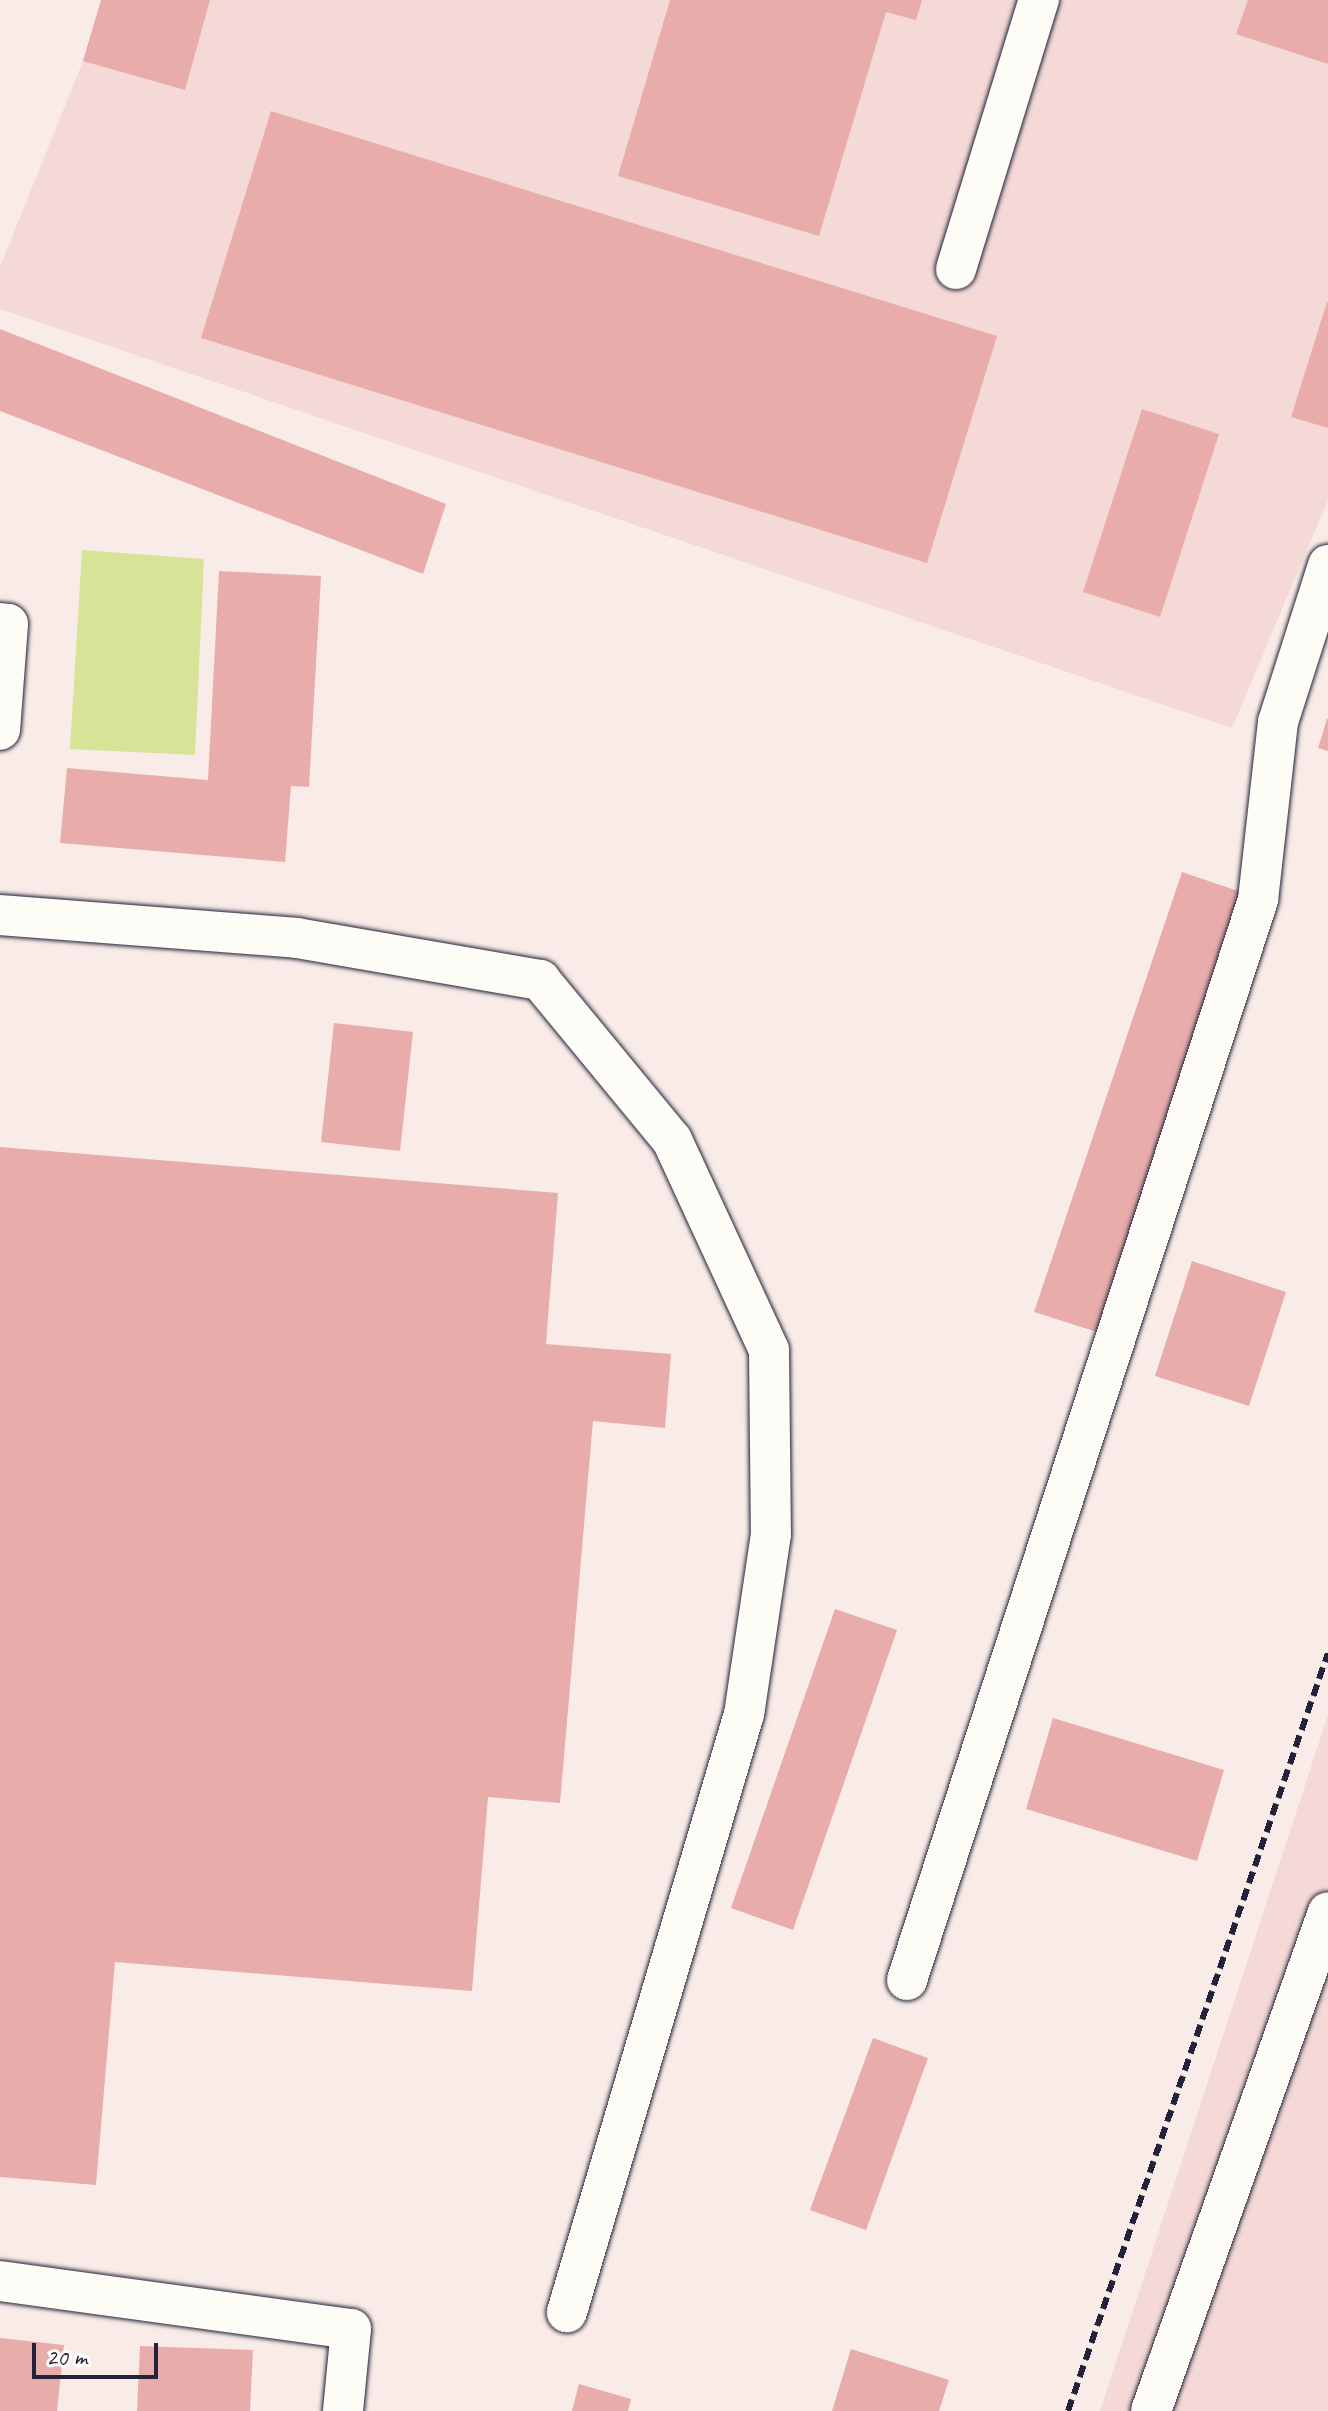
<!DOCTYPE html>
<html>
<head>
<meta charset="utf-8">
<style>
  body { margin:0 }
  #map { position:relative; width:1328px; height:2411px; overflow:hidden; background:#f9ece8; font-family:Caveat,sans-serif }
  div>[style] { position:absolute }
  .built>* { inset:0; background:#f4d9d6 }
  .green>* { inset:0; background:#d7e396 }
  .building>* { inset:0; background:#e8adab }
  .roads { filter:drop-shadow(0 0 2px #22223b) drop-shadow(0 0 2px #22223b) }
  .minor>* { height:40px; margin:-20px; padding:0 20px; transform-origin:20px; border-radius:20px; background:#fdfcf7 }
  .rail>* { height:6px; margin-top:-3px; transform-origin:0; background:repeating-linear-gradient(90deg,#22223b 0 12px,transparent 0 18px) }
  span { translate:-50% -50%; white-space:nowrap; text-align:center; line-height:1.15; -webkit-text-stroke:8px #fdfcf7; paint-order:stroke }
  .scale { position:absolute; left:32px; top:2343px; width:126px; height:36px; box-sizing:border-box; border:4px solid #22223b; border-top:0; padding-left:10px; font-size:24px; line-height:28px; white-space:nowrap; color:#22223b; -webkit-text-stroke:6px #fdfcf7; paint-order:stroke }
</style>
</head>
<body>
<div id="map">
  <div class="built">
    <div style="clip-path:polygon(101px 0,1328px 0,1328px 500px,1232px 728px,0 309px,0 267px,83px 61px)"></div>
    <div style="clip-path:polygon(1328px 1715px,1328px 2411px,1100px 2411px)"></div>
  </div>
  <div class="green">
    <div style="clip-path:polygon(82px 550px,204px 559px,195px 755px,70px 749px)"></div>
  </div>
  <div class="building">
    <div style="clip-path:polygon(101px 0,210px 0,185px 90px,83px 61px)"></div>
    <div style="clip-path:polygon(670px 0,922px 0,916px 20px,886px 12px,819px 236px,618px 176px)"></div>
    <div style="clip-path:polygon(1248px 0,1328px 0,1328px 64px,1236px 34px)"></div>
    <div style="clip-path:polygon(271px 111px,997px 336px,927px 563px,201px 338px)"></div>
    <div style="clip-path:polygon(1327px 302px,1328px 303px,1328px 428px,1291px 417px)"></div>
    <div style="clip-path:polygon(0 329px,446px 504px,423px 574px,0 411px)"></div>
    <div style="clip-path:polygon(1142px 409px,1219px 434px,1160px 617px,1083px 592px)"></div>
    <div style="clip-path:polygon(219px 571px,321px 576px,309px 787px,291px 786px,285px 862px,60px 843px,67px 768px,208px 780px)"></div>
    <div style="clip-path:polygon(1327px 719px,1328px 719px,1328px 751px,1318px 748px)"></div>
    <div style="clip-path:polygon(1182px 872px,1244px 893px,1097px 1332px,1034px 1312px)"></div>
    <div style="clip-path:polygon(334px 1023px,413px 1032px,400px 1151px,321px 1142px)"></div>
    <div style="clip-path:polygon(0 1147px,558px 1193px,546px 1344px,671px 1354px,665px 1428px,593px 1421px,560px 1803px,488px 1797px,472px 1991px,115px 1962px,96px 2185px,0 2177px)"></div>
    <div style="clip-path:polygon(1192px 1261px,1286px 1292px,1249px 1406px,1155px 1376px)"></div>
    <div style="clip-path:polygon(835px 1609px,897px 1630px,793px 1930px,731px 1908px)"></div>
    <div style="clip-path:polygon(1053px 1718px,1224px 1770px,1197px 1861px,1026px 1809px)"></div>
    <div style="clip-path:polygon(873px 2038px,928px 2058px,866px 2230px,810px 2210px)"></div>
    <div style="clip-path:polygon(0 2338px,64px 2345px,57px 2411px,0 2411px)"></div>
    <div style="clip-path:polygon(140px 2346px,253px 2350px,250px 2411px,137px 2411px)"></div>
    <div style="clip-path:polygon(851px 2349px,949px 2380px,939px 2411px,832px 2411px)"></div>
    <div style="clip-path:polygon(579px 2384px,631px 2399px,628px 2411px,572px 2411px)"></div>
  </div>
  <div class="roads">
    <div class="minor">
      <div style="left:956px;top:269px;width:282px;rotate:-72.9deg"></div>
      <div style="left:0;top:623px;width:8px;rotate:7deg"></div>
      <div style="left:8px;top:624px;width:106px;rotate:94.3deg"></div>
      <div style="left:0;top:915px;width:298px;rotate:4.4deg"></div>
      <div style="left:297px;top:938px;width:247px;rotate:9.8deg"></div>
      <div style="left:540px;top:980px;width:207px;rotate:50.5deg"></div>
      <div style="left:672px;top:1140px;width:231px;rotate:65.2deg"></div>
      <div style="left:769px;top:1350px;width:184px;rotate:89.4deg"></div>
      <div style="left:771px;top:1534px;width:182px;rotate:98.5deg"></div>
      <div style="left:744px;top:1714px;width:624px;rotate:106.49deg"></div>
      <div style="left:907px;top:1980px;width:1136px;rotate:-72deg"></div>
      <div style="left:1258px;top:900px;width:179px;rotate:-83.6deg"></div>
      <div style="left:1278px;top:722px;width:165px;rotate:-72.3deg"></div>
      <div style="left:0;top:2281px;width:354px;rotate:7.8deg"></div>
      <div style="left:351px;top:2329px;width:82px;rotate:95.6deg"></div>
      <div style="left:1151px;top:2411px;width:529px;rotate:-70.47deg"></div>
    </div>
  </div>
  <div class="rail">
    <div style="left:1068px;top:2411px;width:801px;rotate:-71.07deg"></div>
  </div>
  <div class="scale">20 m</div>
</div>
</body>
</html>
